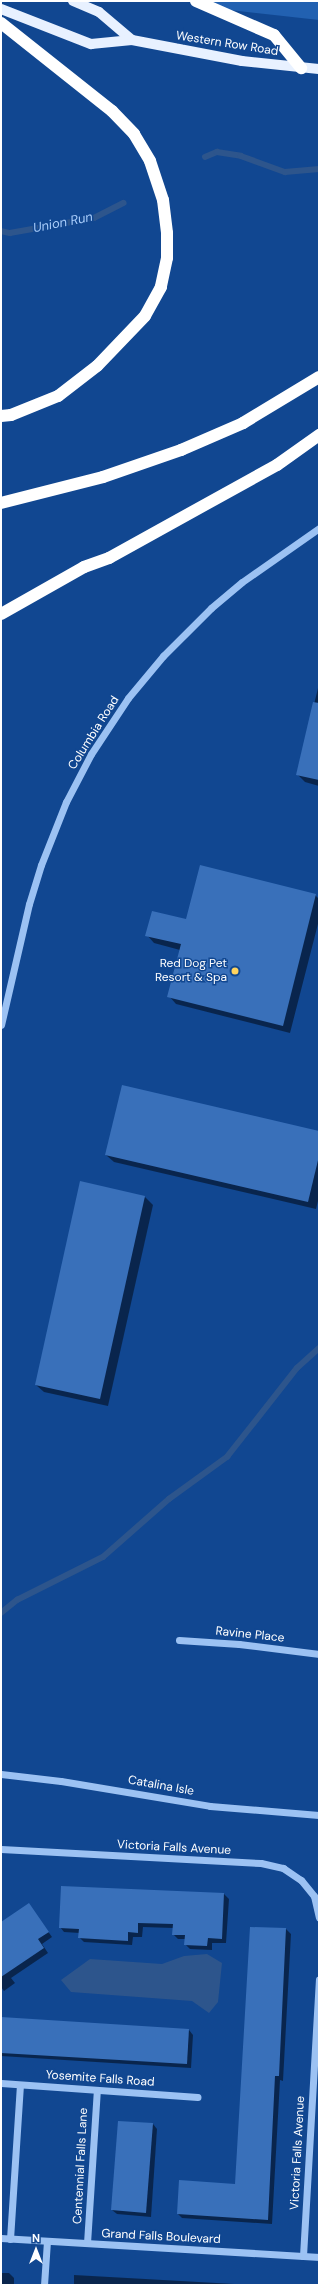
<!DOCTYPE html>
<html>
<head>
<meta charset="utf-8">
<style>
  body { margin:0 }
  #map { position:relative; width:320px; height:2286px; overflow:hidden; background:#114791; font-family:"DM Sans",sans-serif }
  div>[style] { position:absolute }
  .green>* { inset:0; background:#2261b1 }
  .water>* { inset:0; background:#2d558c }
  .shadow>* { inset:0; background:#0007 }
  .stream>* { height:5.5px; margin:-2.75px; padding:0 2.75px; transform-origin:2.75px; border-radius:2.75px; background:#2d558c }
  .building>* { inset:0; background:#3970ba }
  .minor>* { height:7px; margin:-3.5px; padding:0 3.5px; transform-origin:3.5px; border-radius:3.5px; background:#9cc2f3 }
  .major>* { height:10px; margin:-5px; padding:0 5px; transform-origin:5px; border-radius:5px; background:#e8f1ff }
  .highway>* { height:12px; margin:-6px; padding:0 6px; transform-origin:6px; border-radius:6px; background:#fff }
  .dots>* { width:11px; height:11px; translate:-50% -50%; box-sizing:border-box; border:2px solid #114791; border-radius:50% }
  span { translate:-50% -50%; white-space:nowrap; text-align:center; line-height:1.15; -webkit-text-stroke:3px #114791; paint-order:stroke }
  .street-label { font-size:12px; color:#fff }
  .poi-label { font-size:12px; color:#fff }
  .right { translate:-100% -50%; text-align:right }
  .water-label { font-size:13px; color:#a8ccfa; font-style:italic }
  .frame { position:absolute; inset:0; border:2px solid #fff; pointer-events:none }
  .north { position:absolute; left:16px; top:2230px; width:40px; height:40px; -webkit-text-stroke:3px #114791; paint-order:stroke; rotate:0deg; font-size:11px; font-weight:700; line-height:16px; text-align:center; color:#fff }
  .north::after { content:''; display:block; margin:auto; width:14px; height:18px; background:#fff; clip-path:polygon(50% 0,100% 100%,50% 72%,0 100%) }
</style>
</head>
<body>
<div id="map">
  <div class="green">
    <div style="clip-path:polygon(205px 1px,319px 1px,319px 20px,221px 9px)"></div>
  </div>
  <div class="water">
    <div style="clip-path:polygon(207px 1954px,222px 1963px,218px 2002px,209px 2013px,192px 2001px,71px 1992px,61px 1980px,90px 1959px,162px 1964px,184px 1956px)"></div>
  </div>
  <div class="shadow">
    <div style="clip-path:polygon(319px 684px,319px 786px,305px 782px,297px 774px)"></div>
    <div style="clip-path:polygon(315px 895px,319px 899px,319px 920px,290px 1033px,176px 1004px,169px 996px,180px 950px,154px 943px,147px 935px,187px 921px)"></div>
    <div style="clip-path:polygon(319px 1132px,319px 1197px,316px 1209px,114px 1162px,106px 1155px)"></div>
    <div style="clip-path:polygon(145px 1197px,153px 1205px,108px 1406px,44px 1392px,36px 1385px)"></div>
    <div style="clip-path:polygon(224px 1894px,229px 1899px,226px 1943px,212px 1943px,212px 1950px,190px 1949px,185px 1944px,186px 1939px,178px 1939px,173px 1934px,173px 1928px,143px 1927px,142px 1937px,133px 1937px,132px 1945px,84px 1942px,79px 1937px,80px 1933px,64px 1932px,60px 1927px)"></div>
    <div style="clip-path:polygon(29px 1905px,52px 1937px,42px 1944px,48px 1953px,11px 1978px,15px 1983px,4px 1991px,1px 1987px,1px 1923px)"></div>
    <div style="clip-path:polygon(286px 1929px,291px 1934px,283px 2081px,280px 2080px,272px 2224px,182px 2218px,178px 2214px,236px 2185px)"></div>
    <div style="clip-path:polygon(1px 2019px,189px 2030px,193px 2035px,191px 2068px,1px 2056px)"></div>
    <div style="clip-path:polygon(153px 2124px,157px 2129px,151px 2217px,117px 2214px,112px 2210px)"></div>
    <div style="clip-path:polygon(1px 2273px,9px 2273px,14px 2278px,14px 2285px,1px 2285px)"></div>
    <div style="clip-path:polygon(74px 2275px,252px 2285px,74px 2285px)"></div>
  </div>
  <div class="stream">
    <div style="left:205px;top:157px;width:13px;rotate:-23deg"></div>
    <div style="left:217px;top:152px;width:24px;rotate:9deg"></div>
    <div style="left:241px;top:156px;width:47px;rotate:20deg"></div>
    <div style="left:285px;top:172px;width:34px;rotate:-5deg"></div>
    <div style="left:1px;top:231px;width:9px;rotate:13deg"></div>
    <div style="left:10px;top:233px;width:85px;rotate:-10.1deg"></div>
    <div style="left:94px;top:218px;width:33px;rotate:-27deg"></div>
    <div style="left:1px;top:1613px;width:21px;rotate:-39deg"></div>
    <div style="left:17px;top:1600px;width:96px;rotate:-26.6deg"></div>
    <div style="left:103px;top:1557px;width:88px;rotate:-41.3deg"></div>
    <div style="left:169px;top:1499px;width:72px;rotate:-35.9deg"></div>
    <div style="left:227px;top:1457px;width:113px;rotate:-51.8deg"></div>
    <div style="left:297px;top:1368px;width:30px;rotate:-42deg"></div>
  </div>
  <div class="building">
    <div style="clip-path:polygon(313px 702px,319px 703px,319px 780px,296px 775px)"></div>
    <div style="clip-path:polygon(200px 865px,316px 894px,283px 1026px,167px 997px,181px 944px,145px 936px,152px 911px,186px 919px)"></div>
    <div style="clip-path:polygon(122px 1085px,319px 1131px,319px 1156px,308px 1202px,105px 1155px)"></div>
    <div style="clip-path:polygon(80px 1181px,145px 1196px,100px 1399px,35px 1385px)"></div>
    <div style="clip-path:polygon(61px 1886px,224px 1893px,222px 1939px,208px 1938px,207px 1946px,184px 1945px,185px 1935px,172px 1935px,173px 1924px,138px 1923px,138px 1933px,128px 1932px,128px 1941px,78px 1938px,79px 1929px,59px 1928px)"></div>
    <div style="clip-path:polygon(29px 1903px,49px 1932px,38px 1939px,44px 1948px,1px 1977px,1px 1922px)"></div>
    <div style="clip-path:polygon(250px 1927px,286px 1928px,279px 2076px,275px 2076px,268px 2220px,177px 2214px,179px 2180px,235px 2184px)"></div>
    <div style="clip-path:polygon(1px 2017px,189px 2029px,187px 2064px,1px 2053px)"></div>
    <div style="clip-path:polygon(118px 2121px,153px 2123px,146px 2213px,111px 2210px)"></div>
  </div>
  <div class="minor">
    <div style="left:1px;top:1025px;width:124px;rotate:-77deg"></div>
    <div style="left:29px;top:904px;width:41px;rotate:-72.9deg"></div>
    <div style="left:41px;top:865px;width:68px;rotate:-68.4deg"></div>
    <div style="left:66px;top:802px;width:54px;rotate:-62.5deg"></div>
    <div style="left:91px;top:754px;width:67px;rotate:-56.5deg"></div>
    <div style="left:128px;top:698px;width:55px;rotate:-50.2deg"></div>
    <div style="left:163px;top:656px;width:68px;rotate:-45deg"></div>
    <div style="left:211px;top:608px;width:40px;rotate:-40deg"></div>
    <div style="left:242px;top:582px;width:94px;rotate:-35deg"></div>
    <div style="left:179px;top:1640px;width:60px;rotate:3.8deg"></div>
    <div style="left:239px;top:1644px;width:81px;rotate:7.1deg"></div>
    <div style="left:1px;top:1774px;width:60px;rotate:6.7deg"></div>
    <div style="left:61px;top:1781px;width:151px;rotate:9.5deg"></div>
    <div style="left:210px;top:1806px;width:109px;rotate:4.7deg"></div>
    <div style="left:1px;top:1849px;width:260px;rotate:3.1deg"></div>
    <div style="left:261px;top:1863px;width:23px;rotate:13deg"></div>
    <div style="left:283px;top:1868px;width:22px;rotate:34deg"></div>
    <div style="left:301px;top:1880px;width:21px;rotate:51deg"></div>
    <div style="left:314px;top:1896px;width:22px;rotate:77deg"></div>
    <div style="left:1px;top:2083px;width:197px;rotate:4.1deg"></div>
    <div style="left:1px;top:2238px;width:319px;rotate:3.4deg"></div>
    <div style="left:10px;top:2239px;width:154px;rotate:-86.3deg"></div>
    <div style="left:87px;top:2243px;width:153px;rotate:-86.3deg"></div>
    <div style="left:303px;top:2256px;width:277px;rotate:-86.7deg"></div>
    <div style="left:44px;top:2285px;width:44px;rotate:-86.1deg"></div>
  </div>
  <div class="major">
    <div style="left:73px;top:1px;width:28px;rotate:23deg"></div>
    <div style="left:99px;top:12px;width:43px;rotate:40.3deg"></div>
    <div style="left:1px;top:9px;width:97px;rotate:21.3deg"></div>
    <div style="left:91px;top:44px;width:41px;rotate:-5.6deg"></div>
    <div style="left:132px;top:40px;width:112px;rotate:10.8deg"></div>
    <div style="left:242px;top:61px;width:77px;rotate:5.9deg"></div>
  </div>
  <div class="highway">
    <div style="left:196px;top:1px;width:85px;rotate:23.6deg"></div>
    <div style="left:274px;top:35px;width:43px;rotate:50.7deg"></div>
    <div style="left:1px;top:23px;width:142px;rotate:38.4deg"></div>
    <div style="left:112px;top:111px;width:32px;rotate:46deg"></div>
    <div style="left:134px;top:134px;width:31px;rotate:59deg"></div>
    <div style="left:150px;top:161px;width:41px;rotate:71.6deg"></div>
    <div style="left:163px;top:200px;width:33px;rotate:83deg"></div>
    <div style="left:167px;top:233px;width:25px;rotate:90deg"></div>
    <div style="left:167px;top:258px;width:30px;rotate:102deg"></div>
    <div style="left:161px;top:287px;width:33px;rotate:119deg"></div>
    <div style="left:145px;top:316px;width:69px;rotate:133.8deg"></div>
    <div style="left:97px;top:366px;width:49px;rotate:142.4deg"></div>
    <div style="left:58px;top:396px;width:51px;rotate:158deg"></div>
    <div style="left:11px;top:415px;width:10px;rotate:174deg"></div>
    <div style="left:1px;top:503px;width:105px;rotate:-14.3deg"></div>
    <div style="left:103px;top:477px;width:83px;rotate:-19.1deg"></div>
    <div style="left:181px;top:450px;width:68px;rotate:-23.5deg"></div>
    <div style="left:243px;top:423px;width:89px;rotate:-31.2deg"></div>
    <div style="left:1px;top:614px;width:95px;rotate:-29.5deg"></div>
    <div style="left:84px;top:567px;width:27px;rotate:-20deg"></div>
    <div style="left:109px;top:558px;width:192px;rotate:-29deg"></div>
    <div style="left:277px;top:465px;width:52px;rotate:-35.5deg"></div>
  </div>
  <div class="dots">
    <div style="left:235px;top:971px;background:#ffd35e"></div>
  </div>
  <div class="street-label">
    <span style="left:227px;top:44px;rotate:9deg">Western Row Road</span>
    <span style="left:94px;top:733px;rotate:-58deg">Columbia Road</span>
    <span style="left:250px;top:1635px;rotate:6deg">Ravine Place</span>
    <span style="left:161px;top:1786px;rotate:10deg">Catalina Isle</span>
    <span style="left:174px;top:1848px;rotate:3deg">Victoria Falls Avenue</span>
    <span style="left:100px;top:2079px;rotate:4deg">Yosemite Falls Road</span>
    <span style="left:298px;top:2153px;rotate:-87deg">Victoria Falls Avenue</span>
    <span style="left:81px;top:2166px;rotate:-87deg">Centennial Falls Lane</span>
    <span style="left:161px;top:2237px;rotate:3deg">Grand Falls Boulevard</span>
  </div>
  <div class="poi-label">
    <span class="right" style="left:227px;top:971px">Red Dog Pet<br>Resort &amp; Spa</span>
  </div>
  <div class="water-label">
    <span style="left:63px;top:223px;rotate:-11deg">Union Run</span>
  </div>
  <div class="frame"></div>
  <div class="north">N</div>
</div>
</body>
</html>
